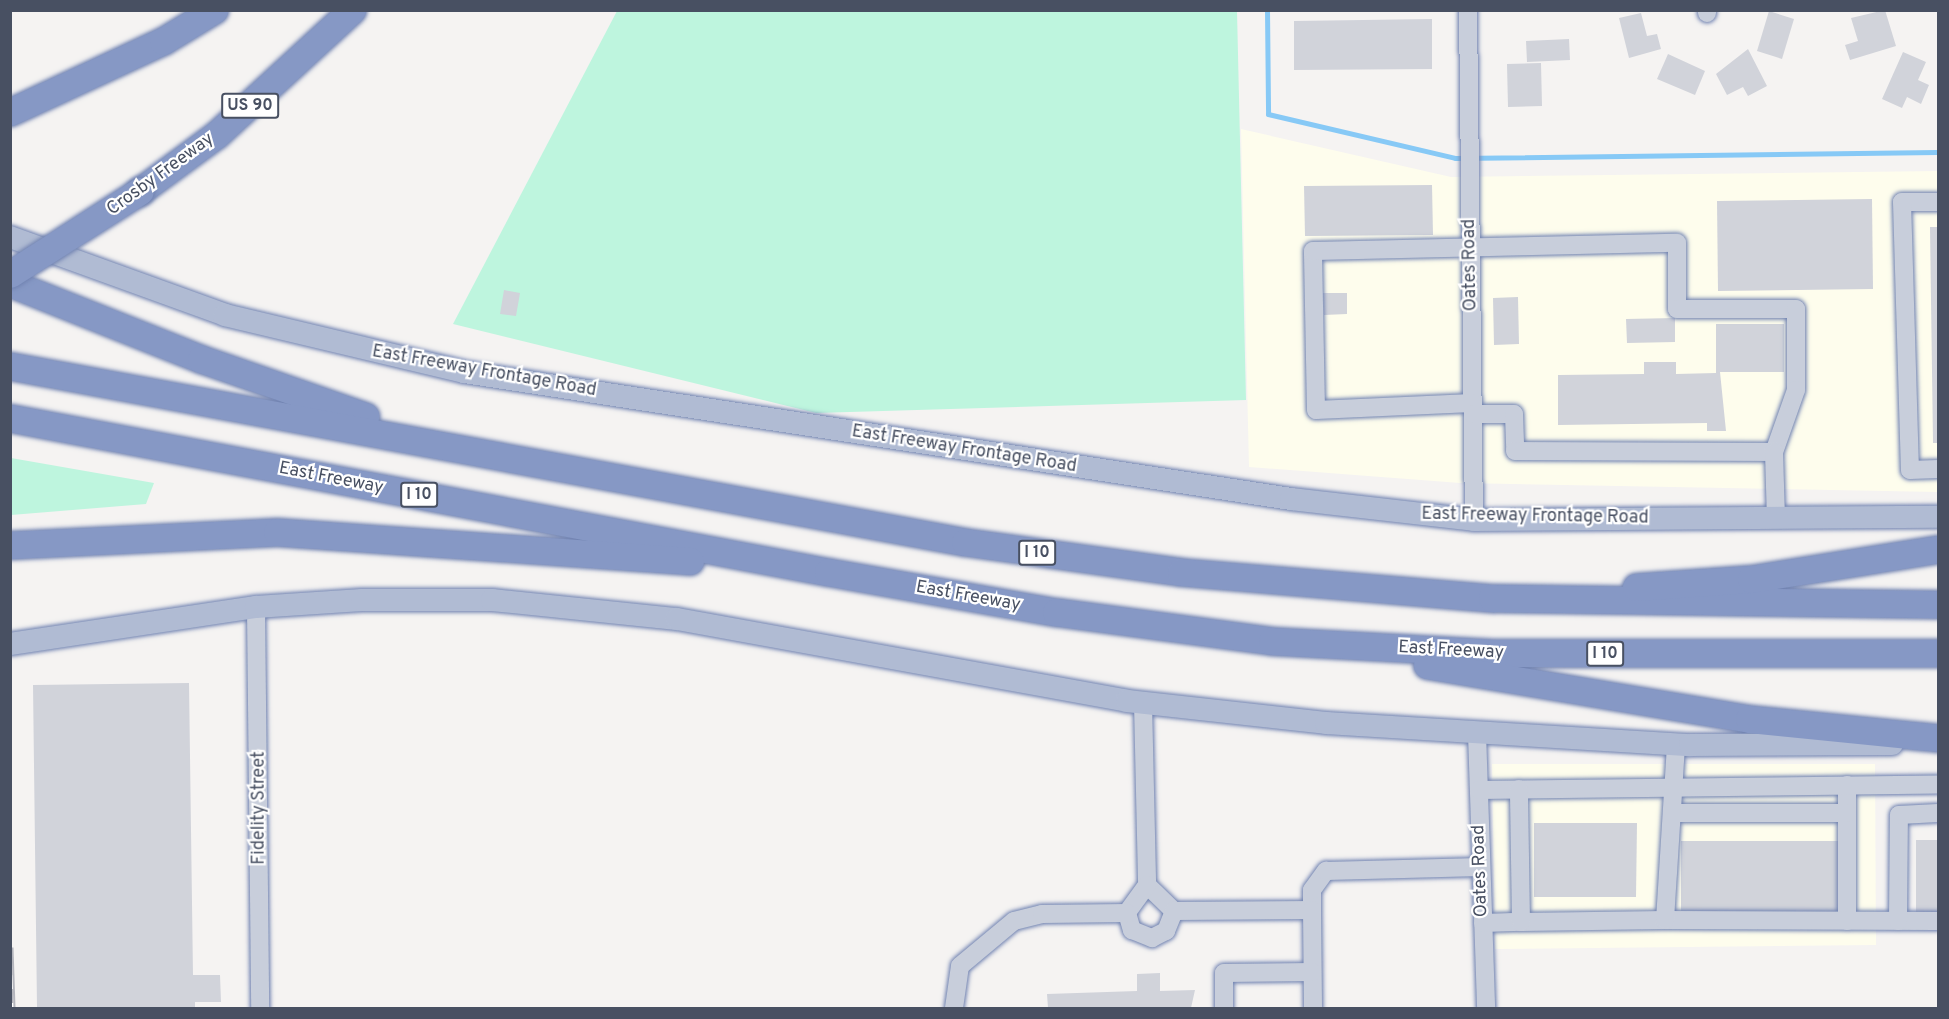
<!DOCTYPE html>
<html>
<head>
<meta charset="utf-8">
<style>
  body { margin:0 }
  #map { position:relative; width:1949px; height:1019px; overflow:hidden; background:#f5f3f2; font-family:Overpass,sans-serif }
  div>[style] { position:absolute }
  .commercial>* { inset:0; background:#fefded }
  .green>* { inset:0; background:#bef5de }
  .stream>* { height:5px; margin:-2.5px; padding:0 2.5px; transform-origin:2.5px; border-radius:2.5px; background:#87c9f6 }
  .building>* { inset:0; background:#d1d3da }
  .roads { filter:drop-shadow(0 0 2px #7183b1) drop-shadow(0 0 2px #7183b1) }
  .minor>* { height:18px; margin:-9px; padding:0 9px; transform-origin:9px; border-radius:9px; background:#c8cedb }
  .major>* { height:22px; margin:-11px; padding:0 11px; transform-origin:11px; border-radius:11px; background:#b0bbd3 }
  .highway>* { height:27px; margin:-13.5px; padding:0 13.5px; transform-origin:13.5px; border-radius:13.5px; background:#8698c5 }
  .rail>* { height:7px; margin-top:-3.5px; transform-origin:0; background:repeating-linear-gradient(90deg,#fff 0 14px,#b4b5bd 0 28px); box-sizing:border-box; border-block:2px solid #b4b5bd }
  .bridges { filter:drop-shadow(0 0 2px #7183b1) drop-shadow(0 0 2px #7183b1) }
  .highway-bridge>* { height:27px; margin:-13.5px; padding:0 13.5px; transform-origin:13.5px; border-radius:13.5px; background:#8698c5 }
  span { translate:-50% -50%; white-space:nowrap; text-align:center; line-height:1.15; -webkit-text-stroke:4.5px #fff; paint-order:stroke }
  .shield-label span { padding:2px 4px; background:#fff; border:2px solid; border-radius:4px; -webkit-text-stroke-width:0 }
  .shield-label { font-size:16px; color:#485062; font-weight:700 }
  .street-label { font-size:18px; color:#485062 }
  .frame { position:absolute; inset:0; border:12px solid #485062; pointer-events:none }
</style>
</head>
<body>
<div id="map">
  <div class="commercial">
    <div style="clip-path:polygon(1241px 129px,1451px 177px,1938px 171px,1938px 492px,1460px 483px,1249px 467px)"></div>
    <div style="clip-path:polygon(1492px 764px,1875px 764px,1876px 945px,1495px 949px)"></div>
  </div>
  <div class="green">
    <div style="clip-path:polygon(617px 11px,1237px 11px,1246px 400px,816px 413px,453px 324px)"></div>
    <div style="clip-path:polygon(10px 458px,11px 458px,154px 483px,146px 504px,11px 515px)"></div>
  </div>
  <div class="stream">
    <div style="left:1267px;top:10px;width:104px;rotate:89.4deg"></div>
    <div style="left:1268px;top:114px;width:192px;rotate:13.2deg"></div>
    <div style="left:1455px;top:158px;width:483px;rotate:-0.7deg"></div>
  </div>
  <div class="building">
    <div style="clip-path:polygon(1885px 10px,1896px 46px,1850px 60px,1845px 45px,1858px 41px,1851px 18px)"></div>
    <div style="clip-path:polygon(1769px 11px,1794px 19px,1782px 59px,1757px 51px)"></div>
    <div style="clip-path:polygon(1641px 13px,1647px 36px,1657px 34px,1661px 49px,1629px 58px,1619px 18px)"></div>
    <div style="clip-path:polygon(1432px 19px,1432px 69px,1294px 70px,1294px 21px)"></div>
    <div style="clip-path:polygon(1569px 39px,1570px 60px,1527px 62px,1526px 41px)"></div>
    <div style="clip-path:polygon(1748px 49px,1767px 86px,1748px 96px,1743px 87px,1727px 95px,1716px 74px)"></div>
    <div style="clip-path:polygon(1903px 52px,1926px 62px,1918px 80px,1929px 85px,1921px 104px,1907px 97px,1902px 108px,1882px 99px)"></div>
    <div style="clip-path:polygon(1668px 54px,1705px 71px,1695px 95px,1657px 79px)"></div>
    <div style="clip-path:polygon(1541px 63px,1542px 106px,1508px 107px,1507px 64px)"></div>
    <div style="clip-path:polygon(1432px 185px,1433px 235px,1305px 236px,1304px 186px)"></div>
    <div style="clip-path:polygon(1872px 199px,1873px 289px,1718px 291px,1717px 201px)"></div>
    <div style="clip-path:polygon(1930px 227px,1938px 227px,1938px 443px,1933px 443px)"></div>
    <div style="clip-path:polygon(504px 290px,520px 293px,516px 316px,500px 314px)"></div>
    <div style="clip-path:polygon(1323px 293px,1347px 293px,1347px 314px,1324px 315px)"></div>
    <div style="clip-path:polygon(1518px 297px,1519px 344px,1494px 345px,1493px 298px)"></div>
    <div style="clip-path:polygon(1675px 318px,1675px 342px,1627px 343px,1626px 319px)"></div>
    <div style="clip-path:polygon(1716px 324px,1784px 324px,1784px 372px,1720px 372px,1726px 431px,1707px 431px,1707px 423px,1558px 425px,1558px 375px,1644px 374px,1644px 362px,1676px 362px,1676px 374px,1716px 373px)"></div>
    <div style="clip-path:polygon(189px 683px,193px 975px,220px 975px,221px 1002px,195px 1002px,195px 1008px,37px 1008px,33px 685px)"></div>
    <div style="clip-path:polygon(1534px 823px,1637px 823px,1636px 897px,1534px 897px)"></div>
    <div style="clip-path:polygon(1916px 840px,1938px 840px,1938px 913px,1916px 914px)"></div>
    <div style="clip-path:polygon(1681px 841px,1838px 841px,1838px 913px,1681px 913px)"></div>
    <div style="clip-path:polygon(1160px 973px,1160px 991px,1195px 990px,1191px 1008px,1048px 1008px,1047px 994px,1137px 991px,1137px 974px)"></div>
  </div>
  <div class="roads">
    <div class="minor">
      <div style="left:1468px;top:10px;width:510px;rotate:89.33deg"></div>
      <div style="left:1707px;top:10px;width:3px;rotate:90deg"></div>
      <div style="left:1938px;top:202px;width:36px;rotate:180deg"></div>
      <div style="left:1902px;top:202px;width:268px;rotate:88.3deg"></div>
      <div style="left:1910px;top:470px;width:28px;rotate:-2deg"></div>
      <div style="left:1472px;top:403px;width:156px;rotate:177.4deg"></div>
      <div style="left:1316px;top:410px;width:159px;rotate:-91.1deg"></div>
      <div style="left:1313px;top:251px;width:364px;rotate:-1.3deg"></div>
      <div style="left:1677px;top:243px;width:66px;rotate:90deg"></div>
      <div style="left:1677px;top:309px;width:119px"></div>
      <div style="left:1796px;top:309px;width:81px;rotate:90deg"></div>
      <div style="left:1796px;top:390px;width:66px;rotate:109.5deg"></div>
      <div style="left:1473px;top:414px;width:41px"></div>
      <div style="left:1514px;top:414px;width:37px;rotate:88deg"></div>
      <div style="left:1515px;top:451px;width:259px;rotate:0.2deg"></div>
      <div style="left:1774px;top:452px;width:66px;rotate:88.3deg"></div>
      <div style="left:256px;top:607px;width:401px;rotate:89.4deg"></div>
      <div style="left:1143px;top:703px;width:182px;rotate:88.7deg"></div>
      <div style="left:1147px;top:885px;width:37px;rotate:44deg"></div>
      <div style="left:1174px;top:911px;width:138px;rotate:-0.4deg"></div>
      <div style="left:1312px;top:910px;width:20px;rotate:-90deg"></div>
      <div style="left:1312px;top:890px;width:24px;rotate:-54deg"></div>
      <div style="left:1326px;top:871px;width:155px;rotate:-1.5deg"></div>
      <div style="left:1477px;top:733px;width:275px;rotate:88.1deg"></div>
      <div style="left:1847px;top:785px;width:136px;rotate:90deg"></div>
      <div style="left:1479px;top:790px;width:459px;rotate:-0.7deg"></div>
      <div style="left:1672px;top:813px;width:175px"></div>
      <div style="left:1147px;top:885px;width:34px;rotate:126deg"></div>
      <div style="left:1127px;top:913px;width:18px;rotate:74deg"></div>
      <div style="left:1132px;top:930px;width:22px;rotate:22deg"></div>
      <div style="left:1152px;top:938px;width:16px;rotate:-27deg"></div>
      <div style="left:1166px;top:931px;width:22px;rotate:-68deg"></div>
      <div style="left:1312px;top:910px;width:98px;rotate:89.4deg"></div>
      <div style="left:1665px;top:920px;width:273px;rotate:0.2deg"></div>
      <div style="left:1898px;top:921px;width:106px;rotate:-89.5deg"></div>
      <div style="left:1899px;top:815px;width:39px;rotate:-3deg"></div>
      <div style="left:1521px;top:922px;width:144px;rotate:-0.8deg"></div>
      <div style="left:1665px;top:920px;width:176px;rotate:-86.4deg"></div>
      <div style="left:1483px;top:923px;width:38px;rotate:-2deg"></div>
      <div style="left:1521px;top:922px;width:133px;rotate:-90.9deg"></div>
      <div style="left:954px;top:1008px;width:42px;rotate:-81.9deg"></div>
      <div style="left:960px;top:966px;width:70px;rotate:-39.8deg"></div>
      <div style="left:1014px;top:921px;width:29px;rotate:-14deg"></div>
      <div style="left:1042px;top:914px;width:85px;rotate:-0.7deg"></div>
      <div style="left:1224px;top:1008px;width:35px;rotate:-90deg"></div>
      <div style="left:1224px;top:973px;width:88px;rotate:-0.7deg"></div>
    </div>
    <div class="major">
      <div style="left:10px;top:237px;width:229px;rotate:19.9deg"></div>
      <div style="left:225px;top:315px;width:246px;rotate:13.4deg"></div>
      <div style="left:464px;top:372px;width:837px;rotate:8.73deg"></div>
      <div style="left:1291px;top:499px;width:184px;rotate:6.5deg"></div>
      <div style="left:1474px;top:520px;width:464px;rotate:-0.4deg"></div>
      <div style="left:10px;top:644px;width:249px;rotate:-8.6deg"></div>
      <div style="left:256px;top:607px;width:106px;rotate:-3.8deg"></div>
      <div style="left:362px;top:600px;width:130px"></div>
      <div style="left:492px;top:600px;width:186px;rotate:5.9deg"></div>
      <div style="left:677px;top:619px;width:457px;rotate:10.3deg"></div>
      <div style="left:1127px;top:701px;width:200px;rotate:6.3deg"></div>
      <div style="left:1326px;top:723px;width:365px;rotate:3.5deg"></div>
      <div style="left:1690px;top:745px;width:202px;rotate:-0.3deg"></div>
    </div>
    <div class="highway">
      <div style="left:10px;top:112px;width:169px;rotate:-24.9deg"></div>
      <div style="left:163px;top:41px;width:60px;rotate:-31.3deg"></div>
      <div style="left:140px;top:191px;width:94px;rotate:-36.4deg"></div>
      <div style="left:216px;top:135px;width:185px;rotate:-42.6deg"></div>
      <div style="left:10px;top:283px;width:206px;rotate:21.7deg"></div>
      <div style="left:201px;top:359px;width:174px;rotate:19.2deg"></div>
      <div style="left:10px;top:366px;width:971px;rotate:10.44deg"></div>
      <div style="left:965px;top:542px;width:218px;rotate:7.9deg"></div>
      <div style="left:1181px;top:572px;width:312px;rotate:4.8deg"></div>
      <div style="left:1492px;top:598px;width:446px;rotate:0.8deg"></div>
      <div style="left:10px;top:418px;width:832px;rotate:10.66deg"></div>
      <div style="left:828px;top:572px;width:231px;rotate:10deg"></div>
      <div style="left:1056px;top:612px;width:218px;rotate:7.6deg"></div>
      <div style="left:1272px;top:641px;width:221px;rotate:3.1deg"></div>
      <div style="left:1493px;top:653px;width:445px"></div>
      <div style="left:10px;top:545px;width:267px;rotate:-2.8deg"></div>
      <div style="left:277px;top:532px;width:414px;rotate:4deg"></div>
      <div style="left:1636px;top:587px;width:115px;rotate:-4deg"></div>
      <div style="left:1751px;top:579px;width:189px;rotate:-9.1deg"></div>
      <div style="left:1427px;top:665px;width:326px;rotate:9.5deg"></div>
      <div style="left:1749px;top:719px;width:190px;rotate:5.7deg"></div>
    </div>
  </div>
  <div class="rail">
    <div style="left:10px;top:947px;width:61px;rotate:88.1deg"></div>
  </div>
  <div class="bridges">
    <div class="highway-bridge">
      <div style="left:10px;top:274px;width:154px;rotate:-32.6deg"></div>
    </div>
  </div>
  <div class="shield-label">
    <span style="left:250px;top:106px">US 90</span>
    <span style="left:419px;top:495px">I 10</span>
    <span style="left:1037px;top:553px">I 10</span>
    <span style="left:1605px;top:654px">I 10</span>
  </div>
  <div class="street-label">
    <span style="left:161px;top:175px;rotate:-36deg">Crosby Freeway</span>
    <span style="left:1471px;top:265px;rotate:-91deg">Oates Road</span>
    <span style="left:484px;top:372px;rotate:10deg">East Freeway Frontage Road</span>
    <span style="left:964px;top:450px;rotate:9deg">East Freeway Frontage Road</span>
    <span style="left:331px;top:479px;rotate:11deg">East Freeway</span>
    <span style="left:1535px;top:517px;rotate:1deg">East Freeway Frontage Road</span>
    <span style="left:968px;top:597px;rotate:10deg">East Freeway</span>
    <span style="left:1451px;top:651px;rotate:3deg">East Freeway</span>
    <span style="left:260px;top:808px;rotate:-90deg">Fidelity Street</span>
    <span style="left:1481px;top:871px;rotate:-92deg">Oates Road</span>
  </div>
  <div class="frame"></div>
</div>
</body>
</html>
